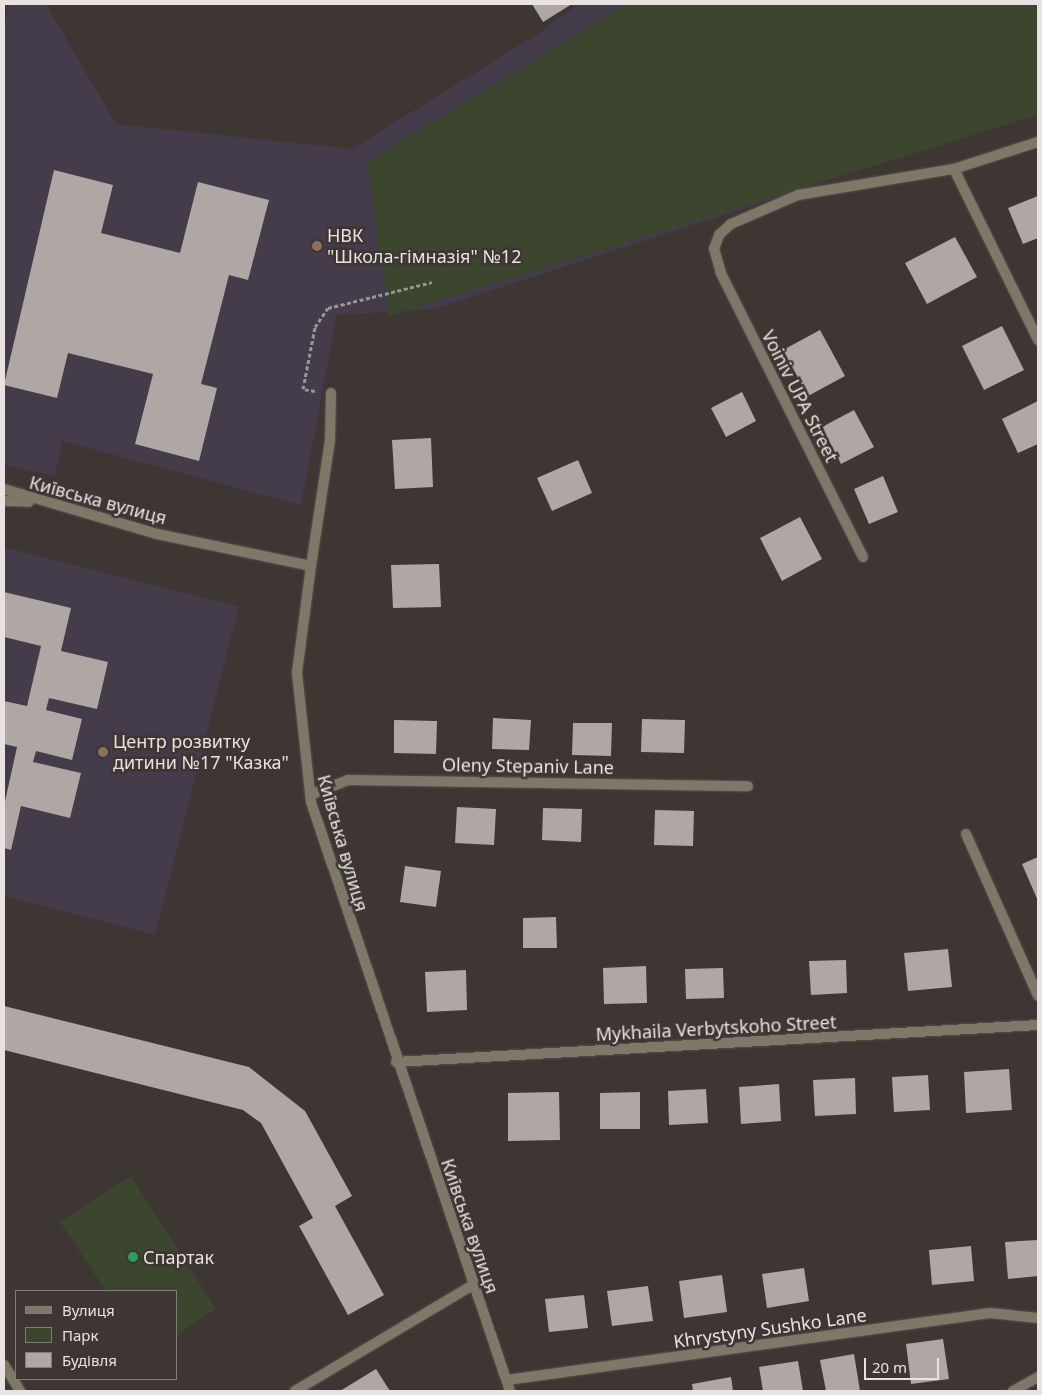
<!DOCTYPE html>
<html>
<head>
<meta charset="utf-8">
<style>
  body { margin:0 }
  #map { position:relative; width:1042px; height:1395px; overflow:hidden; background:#3d3633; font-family:"Noto Sans",sans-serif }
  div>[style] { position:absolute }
  .education>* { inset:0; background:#443b4b }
  .green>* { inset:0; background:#3c462f }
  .building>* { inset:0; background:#b0a7a4 }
  .path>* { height:3px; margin-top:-1.5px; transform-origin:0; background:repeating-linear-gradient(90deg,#9a9492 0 4px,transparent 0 6.5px) }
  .roads { filter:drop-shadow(0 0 1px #58524f) drop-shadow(0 0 1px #58524f) }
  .lane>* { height:10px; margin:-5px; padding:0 5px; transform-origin:5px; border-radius:5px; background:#7f7768 }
  .street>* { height:10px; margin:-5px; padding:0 5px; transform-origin:5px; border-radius:5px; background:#7f7768 }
  .dots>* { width:14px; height:14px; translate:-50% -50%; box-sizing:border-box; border:2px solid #3d3633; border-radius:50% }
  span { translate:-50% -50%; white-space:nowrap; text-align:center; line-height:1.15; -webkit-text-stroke:5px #3d3633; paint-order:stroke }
  .poi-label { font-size:18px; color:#e8e3e2 }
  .left { translate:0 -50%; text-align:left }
  .street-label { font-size:18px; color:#e8e3e2 }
  .frame { position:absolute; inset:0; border:5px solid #e8e3e2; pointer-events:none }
  .legend { position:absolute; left:15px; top:1290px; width:162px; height:90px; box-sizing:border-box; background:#3d3633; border:1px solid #817b79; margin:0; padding:6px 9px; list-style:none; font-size:15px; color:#e8e3e2 }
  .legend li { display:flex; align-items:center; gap:10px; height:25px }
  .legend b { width:25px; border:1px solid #817b79 }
  .scale { position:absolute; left:864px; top:1358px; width:75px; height:22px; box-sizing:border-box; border:2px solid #e8e3e2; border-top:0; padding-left:6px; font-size:15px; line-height:18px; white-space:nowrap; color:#e8e3e2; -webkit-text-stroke:4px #3d3633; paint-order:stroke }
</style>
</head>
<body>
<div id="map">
  <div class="education">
    <div style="clip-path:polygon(9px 4px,46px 4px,116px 124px,352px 149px,536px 35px,578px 4px,745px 4px,825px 182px,434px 309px,337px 315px,301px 505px,62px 441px,55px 476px,4px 465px,4px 22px)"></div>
    <div style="clip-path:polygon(4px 547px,239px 607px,155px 935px,4px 896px)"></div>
  </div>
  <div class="green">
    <div style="clip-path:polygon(626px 4px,1038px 4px,1038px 115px,389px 316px,367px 162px)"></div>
    <div style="clip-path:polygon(131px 1176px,216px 1309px,176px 1336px,176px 1291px,106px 1291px,60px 1222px)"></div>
  </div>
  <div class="building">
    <div style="clip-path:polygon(532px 4px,572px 4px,543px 22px)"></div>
    <div style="clip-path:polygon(54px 170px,113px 185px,101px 233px,180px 253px,198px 182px,269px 200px,248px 280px,229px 275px,201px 384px,217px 388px,199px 461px,135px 444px,153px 374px,68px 353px,57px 398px,4px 385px)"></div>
    <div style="clip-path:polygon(1038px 196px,1038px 238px,1023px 244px,1008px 208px)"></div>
    <div style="clip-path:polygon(955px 237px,977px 277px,927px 304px,905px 263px)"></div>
    <div style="clip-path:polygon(1002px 326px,1024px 370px,984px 390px,962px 346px)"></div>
    <div style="clip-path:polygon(820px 330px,845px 376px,808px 396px,783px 350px)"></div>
    <div style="clip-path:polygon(742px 392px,756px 421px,726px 437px,711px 408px)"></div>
    <div style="clip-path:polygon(1038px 401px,1038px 444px,1018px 453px,1002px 419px)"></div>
    <div style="clip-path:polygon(854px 410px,874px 447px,841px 464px,822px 427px)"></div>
    <div style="clip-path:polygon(431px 438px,433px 487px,395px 489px,392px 440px)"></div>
    <div style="clip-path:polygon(578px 460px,592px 493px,552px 511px,537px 478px)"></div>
    <div style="clip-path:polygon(883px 476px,898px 512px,869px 524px,854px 489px)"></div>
    <div style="clip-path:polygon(800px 517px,822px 559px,782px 581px,760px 538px)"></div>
    <div style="clip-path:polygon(439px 564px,441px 607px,393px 608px,391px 565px)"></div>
    <div style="clip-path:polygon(4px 592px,71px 608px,61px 651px,108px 662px,97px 709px,49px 698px,46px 710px,82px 719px,72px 760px,36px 751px,33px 762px,81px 773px,70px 818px,21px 806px,11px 850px,4px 848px,4px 806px,17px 747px,4px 744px,4px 701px,27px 706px,41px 646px,4px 637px)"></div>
    <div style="clip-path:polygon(493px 718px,531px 720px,529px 750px,492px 749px)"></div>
    <div style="clip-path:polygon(642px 719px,685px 720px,684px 753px,641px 752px)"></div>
    <div style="clip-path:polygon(394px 720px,437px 721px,436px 754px,394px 753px)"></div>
    <div style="clip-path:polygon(573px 723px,612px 723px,611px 756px,572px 755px)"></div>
    <div style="clip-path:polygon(457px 807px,496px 809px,494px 845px,455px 843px)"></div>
    <div style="clip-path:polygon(543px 808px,582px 809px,581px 842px,542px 840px)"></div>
    <div style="clip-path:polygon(655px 810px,694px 811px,693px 846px,654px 845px)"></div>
    <div style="clip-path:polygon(1038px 857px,1038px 901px,1022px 864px)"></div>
    <div style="clip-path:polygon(405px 866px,441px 871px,436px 907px,400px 902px)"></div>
    <div style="clip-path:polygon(556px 917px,557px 948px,523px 948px,523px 918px)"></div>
    <div style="clip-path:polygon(948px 949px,952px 987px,908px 991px,904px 953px)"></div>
    <div style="clip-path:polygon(846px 960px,847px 993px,811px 995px,809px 961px)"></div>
    <div style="clip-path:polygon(646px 966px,647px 1003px,604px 1004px,603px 968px)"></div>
    <div style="clip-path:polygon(723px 968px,724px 998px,686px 999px,685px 969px)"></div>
    <div style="clip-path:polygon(466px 970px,467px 1010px,427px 1012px,425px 972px)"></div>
    <div style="clip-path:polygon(4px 1006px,249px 1067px,305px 1111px,352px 1196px,335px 1206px,384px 1295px,348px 1315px,299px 1226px,313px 1218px,261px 1123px,243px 1110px,4px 1050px)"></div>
    <div style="clip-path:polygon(1009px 1069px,1012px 1110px,966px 1113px,964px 1072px)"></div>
    <div style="clip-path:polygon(928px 1075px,930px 1110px,894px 1112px,892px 1077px)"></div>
    <div style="clip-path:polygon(855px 1078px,856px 1114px,815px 1116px,813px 1080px)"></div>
    <div style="clip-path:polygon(779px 1084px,781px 1121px,741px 1124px,739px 1087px)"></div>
    <div style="clip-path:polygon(706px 1089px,708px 1123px,669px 1125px,668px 1091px)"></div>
    <div style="clip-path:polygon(559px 1092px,560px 1140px,508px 1141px,508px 1093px)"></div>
    <div style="clip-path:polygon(640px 1092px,640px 1129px,600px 1129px,600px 1093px)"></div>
    <div style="clip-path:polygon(1038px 1240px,1038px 1276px,1008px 1279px,1005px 1242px)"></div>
    <div style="clip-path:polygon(971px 1246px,974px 1281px,932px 1285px,929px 1250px)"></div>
    <div style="clip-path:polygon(804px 1268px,809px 1301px,767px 1308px,762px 1274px)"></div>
    <div style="clip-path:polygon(722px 1275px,727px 1312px,684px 1318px,679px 1281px)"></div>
    <div style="clip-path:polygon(648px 1286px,653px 1321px,612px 1326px,607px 1291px)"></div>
    <div style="clip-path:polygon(584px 1295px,588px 1328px,549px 1332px,545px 1299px)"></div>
    <div style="clip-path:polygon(943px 1339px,949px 1379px,911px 1384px,906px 1344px)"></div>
    <div style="clip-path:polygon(854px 1354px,860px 1391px,826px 1391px,820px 1360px)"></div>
    <div style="clip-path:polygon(798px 1361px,803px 1391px,763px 1391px,759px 1367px)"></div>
    <div style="clip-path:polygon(376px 1369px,390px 1391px,340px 1391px)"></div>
    <div style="clip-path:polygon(731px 1377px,733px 1391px,693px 1391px,692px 1384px)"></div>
  </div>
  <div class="path">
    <div style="left:315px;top:391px;width:12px;rotate:-171deg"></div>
    <div style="left:303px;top:389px;width:63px;rotate:-79deg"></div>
    <div style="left:315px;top:327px;width:23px;rotate:-56deg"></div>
    <div style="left:328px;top:308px;width:107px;rotate:-14deg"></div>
  </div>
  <div class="roads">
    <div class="lane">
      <div style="left:311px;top:566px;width:126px;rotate:-81.4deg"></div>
      <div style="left:330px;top:441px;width:48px;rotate:-88.8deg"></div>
      <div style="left:310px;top:795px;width:41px;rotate:-21.5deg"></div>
      <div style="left:348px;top:780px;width:400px;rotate:0.9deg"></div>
      <div style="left:966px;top:834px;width:177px;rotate:66deg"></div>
      <div style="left:4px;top:1365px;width:31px;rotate:58deg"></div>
      <div style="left:507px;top:1380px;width:488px;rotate:-7.9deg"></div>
      <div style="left:990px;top:1313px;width:48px;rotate:5.9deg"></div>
      <div style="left:295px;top:1391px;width:207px;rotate:-30.8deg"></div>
      <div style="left:1013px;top:1391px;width:29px;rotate:-29deg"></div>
    </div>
    <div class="street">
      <div style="left:954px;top:169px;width:191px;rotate:63.8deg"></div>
      <div style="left:4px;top:489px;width:159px;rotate:16.4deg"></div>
      <div style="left:157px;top:534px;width:157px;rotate:11.7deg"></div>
      <div style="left:311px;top:566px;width:108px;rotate:97.5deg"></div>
      <div style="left:297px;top:673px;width:130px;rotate:83.8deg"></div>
      <div style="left:311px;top:802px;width:622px;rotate:71.33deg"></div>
      <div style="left:4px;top:501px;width:25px;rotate:2deg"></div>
      <div style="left:863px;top:557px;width:318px;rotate:-116.6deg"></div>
      <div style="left:721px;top:273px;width:25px;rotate:-106deg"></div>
      <div style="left:714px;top:249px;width:15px;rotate:-70deg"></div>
      <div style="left:719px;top:235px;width:16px;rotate:-43deg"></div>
      <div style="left:731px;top:224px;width:73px;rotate:-23.4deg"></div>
      <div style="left:798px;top:195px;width:158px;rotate:-9.5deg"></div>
      <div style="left:954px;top:169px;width:88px;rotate:-17.8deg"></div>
      <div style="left:396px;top:1062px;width:643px;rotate:-3.3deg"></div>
    </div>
  </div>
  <div class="dots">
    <div style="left:317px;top:246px;background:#8d6e63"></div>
    <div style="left:103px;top:752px;background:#8d6e63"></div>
    <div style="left:133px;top:1257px;background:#2e9e5b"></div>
  </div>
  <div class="poi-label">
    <span class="left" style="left:327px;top:246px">НВК<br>"Школа-гімназія" №12</span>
    <span class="left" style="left:113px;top:752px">Центр розвитку<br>дитини №17 "Казка"</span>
    <span class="left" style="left:143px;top:1257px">Спартак</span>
  </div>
  <div class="street-label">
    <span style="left:800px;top:396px;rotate:63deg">Voiniv UPA Street</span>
    <span style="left:98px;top:500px;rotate:15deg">Київська вулиця</span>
    <span style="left:528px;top:766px;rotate:1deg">Oleny Stepaniv Lane</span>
    <span style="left:343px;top:843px;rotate:74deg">Київська вулиця</span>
    <span style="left:716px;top:1028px;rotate:-3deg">Mykhaila Verbytskoho Street</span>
    <span style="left:470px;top:1226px;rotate:71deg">Київська вулиця</span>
    <span style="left:770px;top:1328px;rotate:-8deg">Khrystyny Sushko Lane</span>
  </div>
  <div class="frame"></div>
  <ul class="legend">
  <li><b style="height:6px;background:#7f7768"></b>Вулиця</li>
  <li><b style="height:14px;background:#3c462f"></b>Парк</li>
  <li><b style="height:14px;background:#b0a7a4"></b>Будівля</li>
  </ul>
  <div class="scale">20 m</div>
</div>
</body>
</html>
